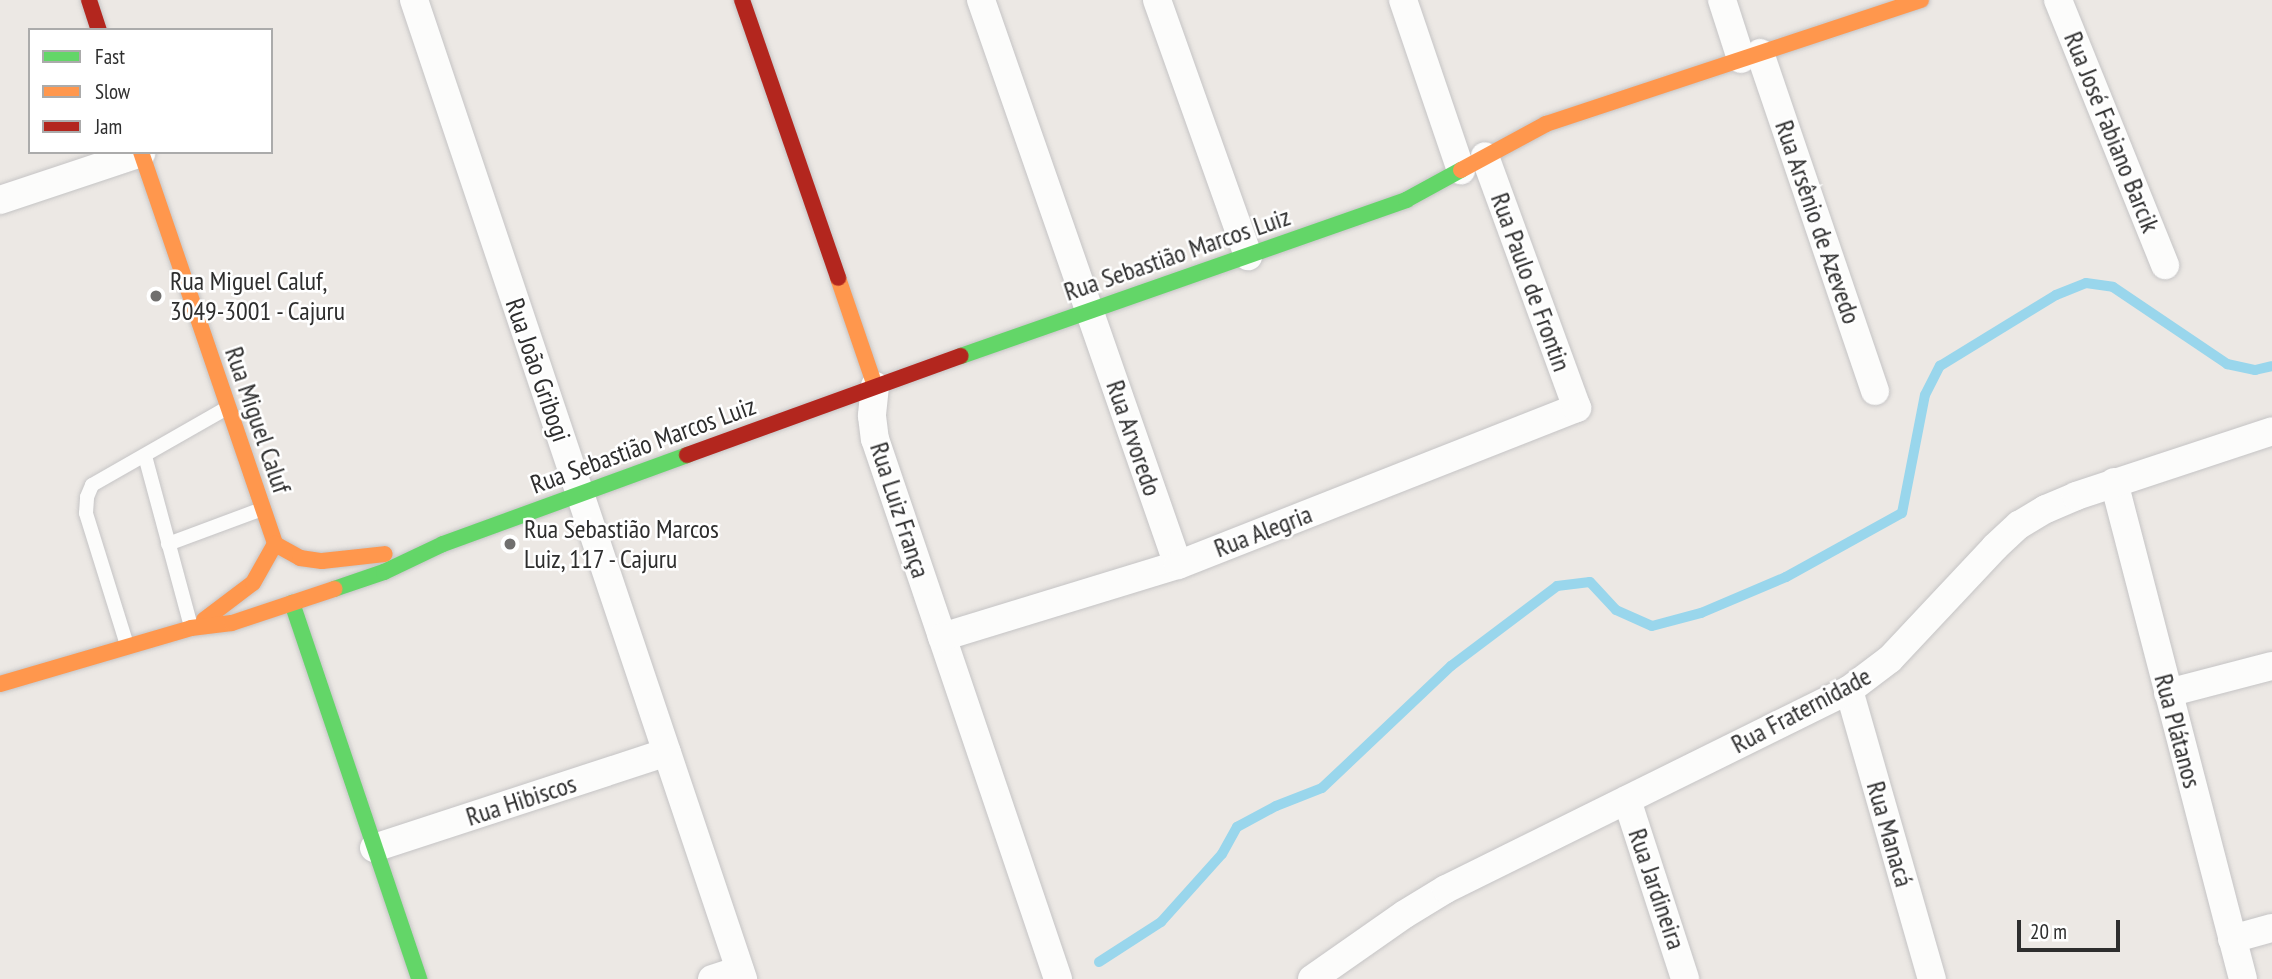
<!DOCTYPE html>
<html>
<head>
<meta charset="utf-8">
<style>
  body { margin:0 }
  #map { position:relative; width:2272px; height:979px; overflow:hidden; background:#ece8e4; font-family:"PT Sans Narrow",sans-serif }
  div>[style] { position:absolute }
  .stream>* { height:10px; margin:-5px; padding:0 5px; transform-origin:5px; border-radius:5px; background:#99d6ec }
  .roads { filter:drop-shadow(0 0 2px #c5c4c5) drop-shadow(0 0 2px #c5c4c5) }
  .lane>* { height:14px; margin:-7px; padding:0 7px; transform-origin:7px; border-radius:7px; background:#fcfcfb }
  .street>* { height:28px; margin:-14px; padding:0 14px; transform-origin:14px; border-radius:14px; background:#fcfcfb }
  .fast>* { height:16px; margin:-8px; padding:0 8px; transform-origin:8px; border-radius:8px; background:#63d668 }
  .slow>* { height:16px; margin:-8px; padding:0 8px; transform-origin:8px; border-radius:8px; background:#ff974d }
  .jam>* { height:16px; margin:-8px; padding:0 8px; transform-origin:8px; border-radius:8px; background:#b3261e }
  .dots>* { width:19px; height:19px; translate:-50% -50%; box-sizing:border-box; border:4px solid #fff; border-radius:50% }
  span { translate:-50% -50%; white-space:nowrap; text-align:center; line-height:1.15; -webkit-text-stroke:5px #fff; paint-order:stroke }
  .street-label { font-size:26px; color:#2e2e2e }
  .poi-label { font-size:26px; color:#2e2e2e }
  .left { translate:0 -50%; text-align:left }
  .legend { position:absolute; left:28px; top:28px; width:245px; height:126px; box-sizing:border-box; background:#fff; border:2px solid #ababab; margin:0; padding:9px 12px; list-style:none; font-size:21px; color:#2e2e2e }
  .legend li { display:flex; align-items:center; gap:14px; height:35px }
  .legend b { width:35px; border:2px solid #ababab }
  .scale { position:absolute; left:2017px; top:920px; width:103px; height:32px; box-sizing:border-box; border:4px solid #2e2e2e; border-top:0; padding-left:9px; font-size:21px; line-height:24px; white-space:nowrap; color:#2e2e2e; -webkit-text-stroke:5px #fff; paint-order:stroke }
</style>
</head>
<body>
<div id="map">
  <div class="stream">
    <div style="left:1099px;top:962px;width:74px;rotate:-32.8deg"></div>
    <div style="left:1161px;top:922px;width:91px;rotate:-48.1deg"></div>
    <div style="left:1222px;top:854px;width:31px;rotate:-61deg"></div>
    <div style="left:1237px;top:827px;width:44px;rotate:-28.3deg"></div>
    <div style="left:1276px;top:806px;width:49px;rotate:-21.4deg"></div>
    <div style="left:1322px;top:788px;width:178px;rotate:-43.4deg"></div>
    <div style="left:1451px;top:666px;width:133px;rotate:-37deg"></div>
    <div style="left:1557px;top:586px;width:33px;rotate:-7deg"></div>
    <div style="left:1590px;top:582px;width:38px;rotate:47deg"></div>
    <div style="left:1616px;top:610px;width:39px;rotate:24deg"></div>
    <div style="left:1652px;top:626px;width:51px;rotate:-14.9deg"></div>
    <div style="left:1701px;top:613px;width:92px;rotate:-23deg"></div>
    <div style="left:1786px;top:577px;width:132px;rotate:-28.9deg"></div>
    <div style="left:1902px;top:513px;width:120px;rotate:-79deg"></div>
    <div style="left:1925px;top:395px;width:33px;rotate:-63deg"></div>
    <div style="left:1940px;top:366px;width:136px;rotate:-31.5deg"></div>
    <div style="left:2056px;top:295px;width:32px;rotate:-22deg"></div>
    <div style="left:2086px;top:283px;width:27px;rotate:8deg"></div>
    <div style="left:2113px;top:287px;width:138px;rotate:34deg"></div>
    <div style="left:2227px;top:364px;width:29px;rotate:12deg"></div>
    <div style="left:2255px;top:370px;width:17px;rotate:-13deg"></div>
  </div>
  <div class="roads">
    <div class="lane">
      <div style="left:145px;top:456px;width:177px;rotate:74.9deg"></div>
      <div style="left:168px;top:544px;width:100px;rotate:-20.4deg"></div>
      <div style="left:127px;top:645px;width:138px;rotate:-107.3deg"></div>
      <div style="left:86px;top:513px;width:16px;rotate:-86deg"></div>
      <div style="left:87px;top:497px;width:13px;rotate:-67deg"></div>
      <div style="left:92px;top:485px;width:155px;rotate:-29.7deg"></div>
    </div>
    <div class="street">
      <div style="left:414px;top:0;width:1033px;rotate:71.42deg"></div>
      <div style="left:981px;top:0;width:598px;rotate:70.78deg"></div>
      <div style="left:1157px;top:0;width:272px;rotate:70.4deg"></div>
      <div style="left:1403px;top:0;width:180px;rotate:71.2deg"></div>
      <div style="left:1722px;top:0;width:62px;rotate:72.1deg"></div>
      <div style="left:2058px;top:0;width:286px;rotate:68deg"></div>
      <div style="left:1760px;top:53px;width:357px;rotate:71.2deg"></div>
      <div style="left:0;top:200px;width:149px;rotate:-18.4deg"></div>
      <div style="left:875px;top:386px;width:30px;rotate:96deg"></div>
      <div style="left:872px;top:416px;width:23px;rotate:83deg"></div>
      <div style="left:875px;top:439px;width:570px;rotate:71.28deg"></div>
      <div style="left:2114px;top:482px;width:513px;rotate:75.45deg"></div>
      <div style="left:942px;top:637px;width:247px;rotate:-17deg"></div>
      <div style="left:1178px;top:565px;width:429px;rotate:-21.5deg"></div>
      <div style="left:1577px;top:408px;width:268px;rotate:-110.1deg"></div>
      <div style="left:1849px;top:690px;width:301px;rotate:74deg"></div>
      <div style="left:2168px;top:693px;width:107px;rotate:-14.6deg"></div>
      <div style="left:1627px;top:800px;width:188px;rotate:72deg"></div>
      <div style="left:374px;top:848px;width:308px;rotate:-18.1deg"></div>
      <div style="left:2232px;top:939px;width:41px;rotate:-15.4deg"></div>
      <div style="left:712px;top:979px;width:29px;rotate:-18deg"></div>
      <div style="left:1312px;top:979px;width:113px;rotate:-35deg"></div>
      <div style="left:1405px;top:914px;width:48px;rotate:-31.4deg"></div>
      <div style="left:1446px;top:889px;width:449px;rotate:-26.3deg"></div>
      <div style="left:1849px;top:690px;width:51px;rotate:-37.1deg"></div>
      <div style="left:1890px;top:659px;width:154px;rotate:-46.8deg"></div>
      <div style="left:1995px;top:547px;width:33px;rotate:-43deg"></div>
      <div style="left:2019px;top:525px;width:31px;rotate:-31deg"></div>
      <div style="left:2046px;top:509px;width:33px;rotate:-23deg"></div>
      <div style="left:2076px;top:496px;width:206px;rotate:-18.3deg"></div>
    </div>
    <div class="fast">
      <div style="left:961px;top:356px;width:472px;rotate:-19.3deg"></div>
      <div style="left:1406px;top:200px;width:63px;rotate:-28.6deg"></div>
      <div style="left:334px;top:589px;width:53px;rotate:-18.8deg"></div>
      <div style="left:384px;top:572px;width:65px;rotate:-25.4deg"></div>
      <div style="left:443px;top:544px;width:260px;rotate:-20deg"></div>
      <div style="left:292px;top:603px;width:397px;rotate:71.3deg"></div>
    </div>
    <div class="slow">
      <div style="left:141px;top:152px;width:414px;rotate:71.1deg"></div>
      <div style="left:1461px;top:170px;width:97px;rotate:-28.4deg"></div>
      <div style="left:1546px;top:124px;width:395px;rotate:-18.3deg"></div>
      <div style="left:838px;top:278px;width:114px;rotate:71.1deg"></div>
      <div style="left:275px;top:544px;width:29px;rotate:29deg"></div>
      <div style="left:300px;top:558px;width:22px;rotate:8deg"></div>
      <div style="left:322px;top:561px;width:63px;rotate:-6.3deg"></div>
      <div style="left:204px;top:620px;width:61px;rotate:-37.1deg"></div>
      <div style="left:253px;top:583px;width:45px;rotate:-60.6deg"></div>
      <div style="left:0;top:684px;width:199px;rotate:-16.3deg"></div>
      <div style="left:191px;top:628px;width:41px;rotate:-7deg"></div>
      <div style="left:232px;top:623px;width:108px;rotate:-18.4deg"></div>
    </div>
    <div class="jam">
      <div style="left:89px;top:0;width:32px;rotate:72deg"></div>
      <div style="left:742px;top:0;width:294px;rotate:70.9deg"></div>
      <div style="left:687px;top:455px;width:291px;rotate:-19.9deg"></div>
    </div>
  </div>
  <div class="dots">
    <div style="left:156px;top:296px;background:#706f6e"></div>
    <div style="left:510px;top:544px;background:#706f6e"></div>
  </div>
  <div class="street-label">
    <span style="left:2112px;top:132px;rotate:68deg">Rua José Fabiano Barcik</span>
    <span style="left:1818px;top:222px;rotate:71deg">Rua Arsênio de Azevedo</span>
    <span style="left:1177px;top:254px;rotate:-19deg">Rua Sebastião Marcos Luiz</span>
    <span style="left:1531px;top:282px;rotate:70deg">Rua Paulo de Frontin</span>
    <span style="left:538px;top:370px;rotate:71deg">Rua João Gribogi</span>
    <span style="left:258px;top:420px;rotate:71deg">Rua Miguel Caluf</span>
    <span style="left:1134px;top:438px;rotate:71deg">Rua Arvoredo</span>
    <span style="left:643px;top:445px;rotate:-20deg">Rua Sebastião Marcos Luiz</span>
    <span style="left:900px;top:510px;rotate:72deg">Rua Luiz França</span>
    <span style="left:1263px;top:531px;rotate:-21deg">Rua Alegria</span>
    <span style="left:1801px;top:710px;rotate:-28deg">Rua Fraternidade</span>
    <span style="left:2178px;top:731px;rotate:75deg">Rua Plátanos</span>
    <span style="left:521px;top:800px;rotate:-18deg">Rua Hibiscos</span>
    <span style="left:1890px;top:834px;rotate:74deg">Rua Manacá</span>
    <span style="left:1657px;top:889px;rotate:71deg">Rua Jardineira</span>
  </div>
  <div class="poi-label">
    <span class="left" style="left:170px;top:296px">Rua Miguel Caluf,<br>3049-3001 - Cajuru</span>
    <span class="left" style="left:524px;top:544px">Rua Sebastião Marcos<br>Luiz, 117 - Cajuru</span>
  </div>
  <ul class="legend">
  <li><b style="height:9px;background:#63d668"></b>Fast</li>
  <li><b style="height:9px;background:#ff974d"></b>Slow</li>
  <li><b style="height:9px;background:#b3261e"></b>Jam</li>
  </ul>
  <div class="scale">20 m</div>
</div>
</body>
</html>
